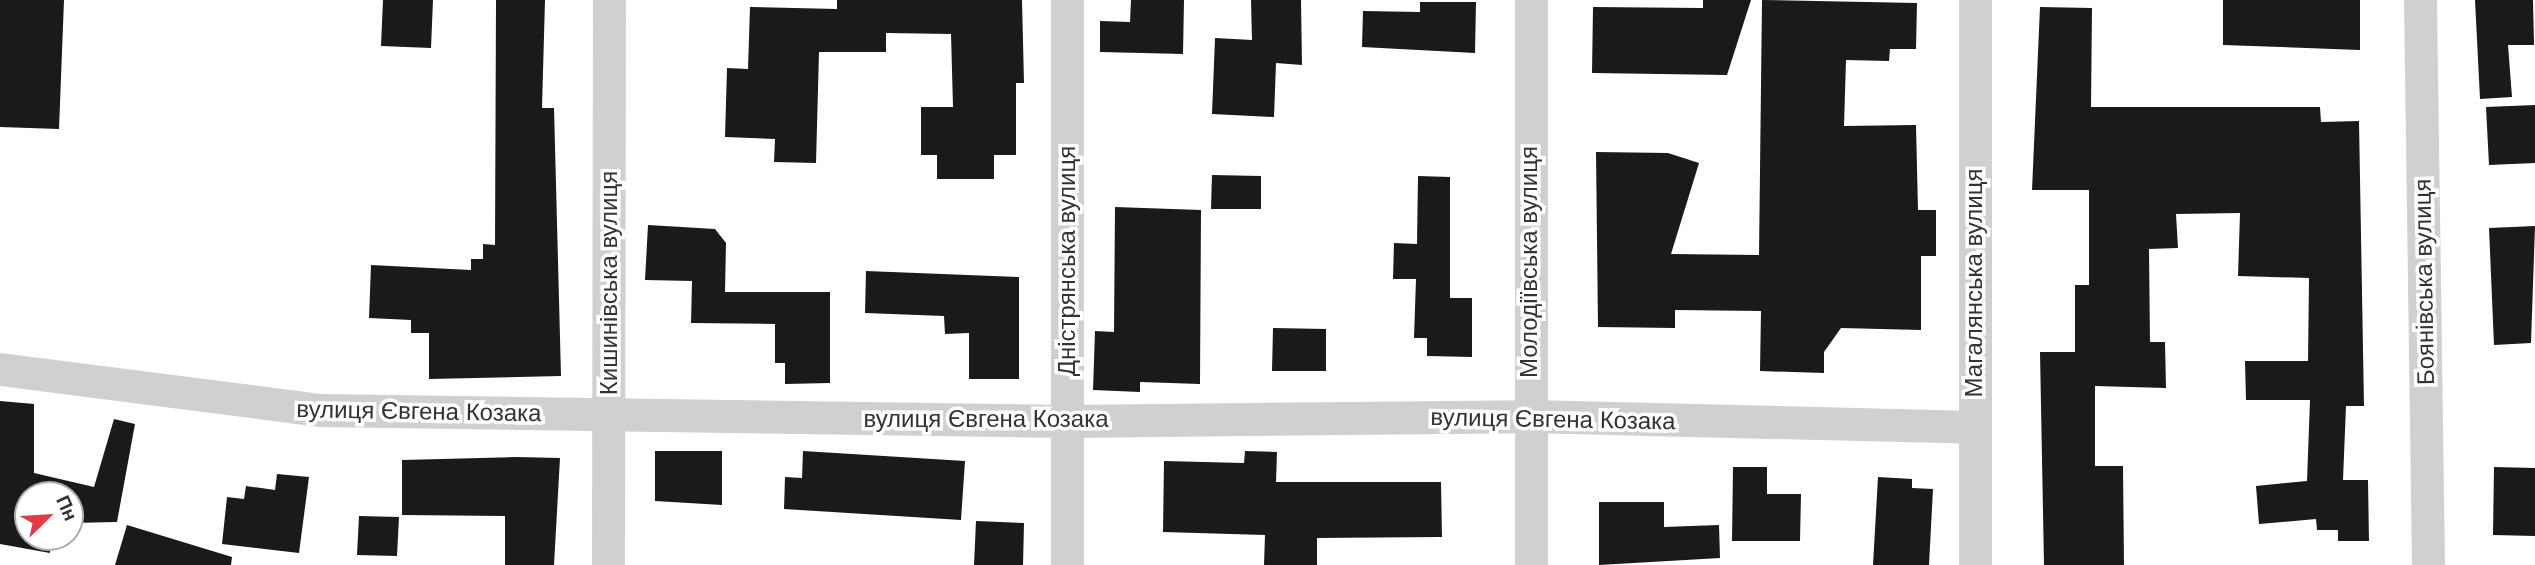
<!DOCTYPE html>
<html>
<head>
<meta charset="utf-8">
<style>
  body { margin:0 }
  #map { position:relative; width:2535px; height:565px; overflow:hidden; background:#fff; font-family:Helvetica,sans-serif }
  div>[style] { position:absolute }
  .building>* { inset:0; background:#1a1a1a }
  .street>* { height:33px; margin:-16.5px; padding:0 16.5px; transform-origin:16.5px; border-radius:16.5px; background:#d0d0d0 }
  span { translate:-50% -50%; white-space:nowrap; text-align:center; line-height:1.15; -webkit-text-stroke:7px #fff; paint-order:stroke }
  .street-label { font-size:24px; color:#333 }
  .north { position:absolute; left:14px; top:481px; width:70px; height:70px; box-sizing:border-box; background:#fff; border:2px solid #adadad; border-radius:50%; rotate:66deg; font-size:19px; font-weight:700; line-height:28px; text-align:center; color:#333 }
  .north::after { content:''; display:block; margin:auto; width:24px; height:32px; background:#e63946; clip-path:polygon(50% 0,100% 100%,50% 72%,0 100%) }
</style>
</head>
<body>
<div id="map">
  <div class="building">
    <div style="clip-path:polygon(0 0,64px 0,59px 129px,0 127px)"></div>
    <div style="clip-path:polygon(383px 0,433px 0,431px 48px,381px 46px)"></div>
    <div style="clip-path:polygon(496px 0,545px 0,542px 108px,554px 108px,561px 376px,429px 379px,429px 333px,411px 333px,411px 320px,369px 318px,371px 265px,471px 270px,471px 259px,483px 259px,483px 244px,495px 245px)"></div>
    <div style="clip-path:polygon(837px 0,1022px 0,1024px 83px,1016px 83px,1016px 155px,994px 155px,994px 179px,937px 179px,937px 155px,921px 155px,921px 107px,953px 107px,951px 34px,886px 33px,886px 52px,819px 52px,816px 163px,774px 162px,775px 139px,725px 137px,727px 68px,748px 69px,750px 7px,837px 9px)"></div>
    <div style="clip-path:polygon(1131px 0,1184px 0,1183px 54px,1100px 52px,1100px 21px,1130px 22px)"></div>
    <div style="clip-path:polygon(1251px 0,1301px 0,1302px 65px,1276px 63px,1274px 117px,1212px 114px,1215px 38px,1252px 40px)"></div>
    <div style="clip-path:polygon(1703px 0,1751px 0,1727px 75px,1592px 73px,1593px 7px,1703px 8px)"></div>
    <div style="clip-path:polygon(1762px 0,1917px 3px,1916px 49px,1890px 49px,1889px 61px,1846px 60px,1844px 126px,1916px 125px,1918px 210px,1936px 210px,1936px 256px,1921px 256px,1921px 330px,1841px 328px,1824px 352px,1824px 373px,1760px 371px,1761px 311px,1675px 310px,1675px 328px,1598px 327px,1596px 152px,1668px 153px,1699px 163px,1671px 254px,1759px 255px)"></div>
    <div style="clip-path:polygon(2223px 0,2360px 0,2360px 50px,2223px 45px)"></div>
    <div style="clip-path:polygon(2475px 0,2533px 0,2534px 45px,2508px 45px,2512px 97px,2480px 99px)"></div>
    <div style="clip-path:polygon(1420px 2px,1476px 2px,1475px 53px,1362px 47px,1363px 11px,1420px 12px)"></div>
    <div style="clip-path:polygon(2040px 7px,2092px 8px,2091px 107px,2320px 107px,2321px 122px,2359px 121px,2364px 406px,2346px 406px,2343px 480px,2368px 480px,2369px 541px,2338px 541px,2338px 530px,2317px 530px,2316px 519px,2259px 524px,2256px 486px,2307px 481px,2310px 400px,2246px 400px,2245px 361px,2308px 361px,2309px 278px,2238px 276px,2240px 213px,2176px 214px,2178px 248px,2149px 249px,2150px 342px,2165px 342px,2166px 388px,2095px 386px,2095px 466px,2123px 466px,2124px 565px,2044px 565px,2040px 352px,2075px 352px,2075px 285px,2089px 285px,2089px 190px,2032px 190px)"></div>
    <div style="clip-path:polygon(2535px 105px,2535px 163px,2489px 165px,2486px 107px)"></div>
    <div style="clip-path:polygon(1212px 175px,1261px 176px,1261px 209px,1211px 209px)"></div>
    <div style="clip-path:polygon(1418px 176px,1450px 177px,1450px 298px,1472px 298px,1472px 357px,1427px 356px,1427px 338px,1414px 338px,1416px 279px,1393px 279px,1394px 243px,1417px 244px)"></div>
    <div style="clip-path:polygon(1115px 207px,1201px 210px,1200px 384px,1140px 382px,1140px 392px,1093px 390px,1095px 331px,1114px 332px)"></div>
    <div style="clip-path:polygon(648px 225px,715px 229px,726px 243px,725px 292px,830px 292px,830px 383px,785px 384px,785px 363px,775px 363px,775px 324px,691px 323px,692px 281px,645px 280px)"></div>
    <div style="clip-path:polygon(2535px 226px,2531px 343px,2494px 345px,2489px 228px)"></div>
    <div style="clip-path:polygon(866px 271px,1019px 277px,1019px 379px,969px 379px,969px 333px,945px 334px,944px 316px,865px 313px)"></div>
    <div style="clip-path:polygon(1273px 328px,1326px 329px,1326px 371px,1272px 371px)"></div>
    <div style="clip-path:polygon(0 401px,34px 404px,34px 473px,94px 487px,114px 419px,135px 424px,117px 522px,70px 523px,70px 495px,28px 495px,28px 537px,51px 537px,50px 553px,0 544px)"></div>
    <div style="clip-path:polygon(655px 451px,722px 451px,722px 505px,655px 501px)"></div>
    <div style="clip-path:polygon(803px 451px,965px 461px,961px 520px,784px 509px,785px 477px,802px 478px)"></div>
    <div style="clip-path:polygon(1245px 451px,1277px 452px,1276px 482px,1441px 482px,1442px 537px,1317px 538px,1317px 565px,1264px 565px,1265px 535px,1163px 532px,1164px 461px,1244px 463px)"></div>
    <div style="clip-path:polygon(517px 457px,560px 458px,554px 565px,505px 565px,505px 516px,402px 515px,402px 460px)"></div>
    <div style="clip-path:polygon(1733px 467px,1767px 467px,1767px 494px,1801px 494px,1800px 541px,1732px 541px)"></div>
    <div style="clip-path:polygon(2494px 467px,2535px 468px,2535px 536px,2493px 535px)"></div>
    <div style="clip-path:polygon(277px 474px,309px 477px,299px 553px,222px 544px,227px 497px,244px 499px,246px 486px,275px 490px)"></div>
    <div style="clip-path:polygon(1878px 477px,1912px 479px,1912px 488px,1933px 489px,1929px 565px,1873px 565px)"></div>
    <div style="clip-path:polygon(1599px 502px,1664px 502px,1664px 527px,1719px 525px,1720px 558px,1599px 565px)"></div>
    <div style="clip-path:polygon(359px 516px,399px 517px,397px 556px,357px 555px)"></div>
    <div style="clip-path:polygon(976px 521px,1024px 523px,1023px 565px,974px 565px)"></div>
    <div style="clip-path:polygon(127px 525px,232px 557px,231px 565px,115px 565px)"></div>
  </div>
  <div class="street">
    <div style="left:1531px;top:0;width:565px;rotate:90deg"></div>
    <div style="left:1975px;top:0;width:565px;rotate:90deg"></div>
    <div style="left:2420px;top:0;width:565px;rotate:89.19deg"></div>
    <div style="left:0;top:369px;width:323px;rotate:7.3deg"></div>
    <div style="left:320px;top:410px;width:746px;rotate:0.84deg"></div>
    <div style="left:1066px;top:421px;width:463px;rotate:-0.6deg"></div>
    <div style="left:1529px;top:416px;width:445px;rotate:1.4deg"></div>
    <div style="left:608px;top:565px;width:565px;rotate:-89.9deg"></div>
    <div style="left:1067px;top:565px;width:565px;rotate:-90deg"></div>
  </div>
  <div class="street-label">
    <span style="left:1067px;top:261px;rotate:-90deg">Дністрянська вулиця</span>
    <span style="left:1529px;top:262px;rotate:-90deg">Молодіївська вулиця</span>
    <span style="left:2424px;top:282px;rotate:-91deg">Боянівська вулиця</span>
    <span style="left:609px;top:283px;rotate:-90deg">Кишинівська вулиця</span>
    <span style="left:1974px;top:283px;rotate:-90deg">Магалянська вулиця</span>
    <span style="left:419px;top:411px;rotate:1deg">вулиця Євгена Козака</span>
    <span style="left:986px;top:419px">вулиця Євгена Козака</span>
    <span style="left:1553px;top:419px;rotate:1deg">вулиця Євгена Козака</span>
  </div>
  <div class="north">Пн</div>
</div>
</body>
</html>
